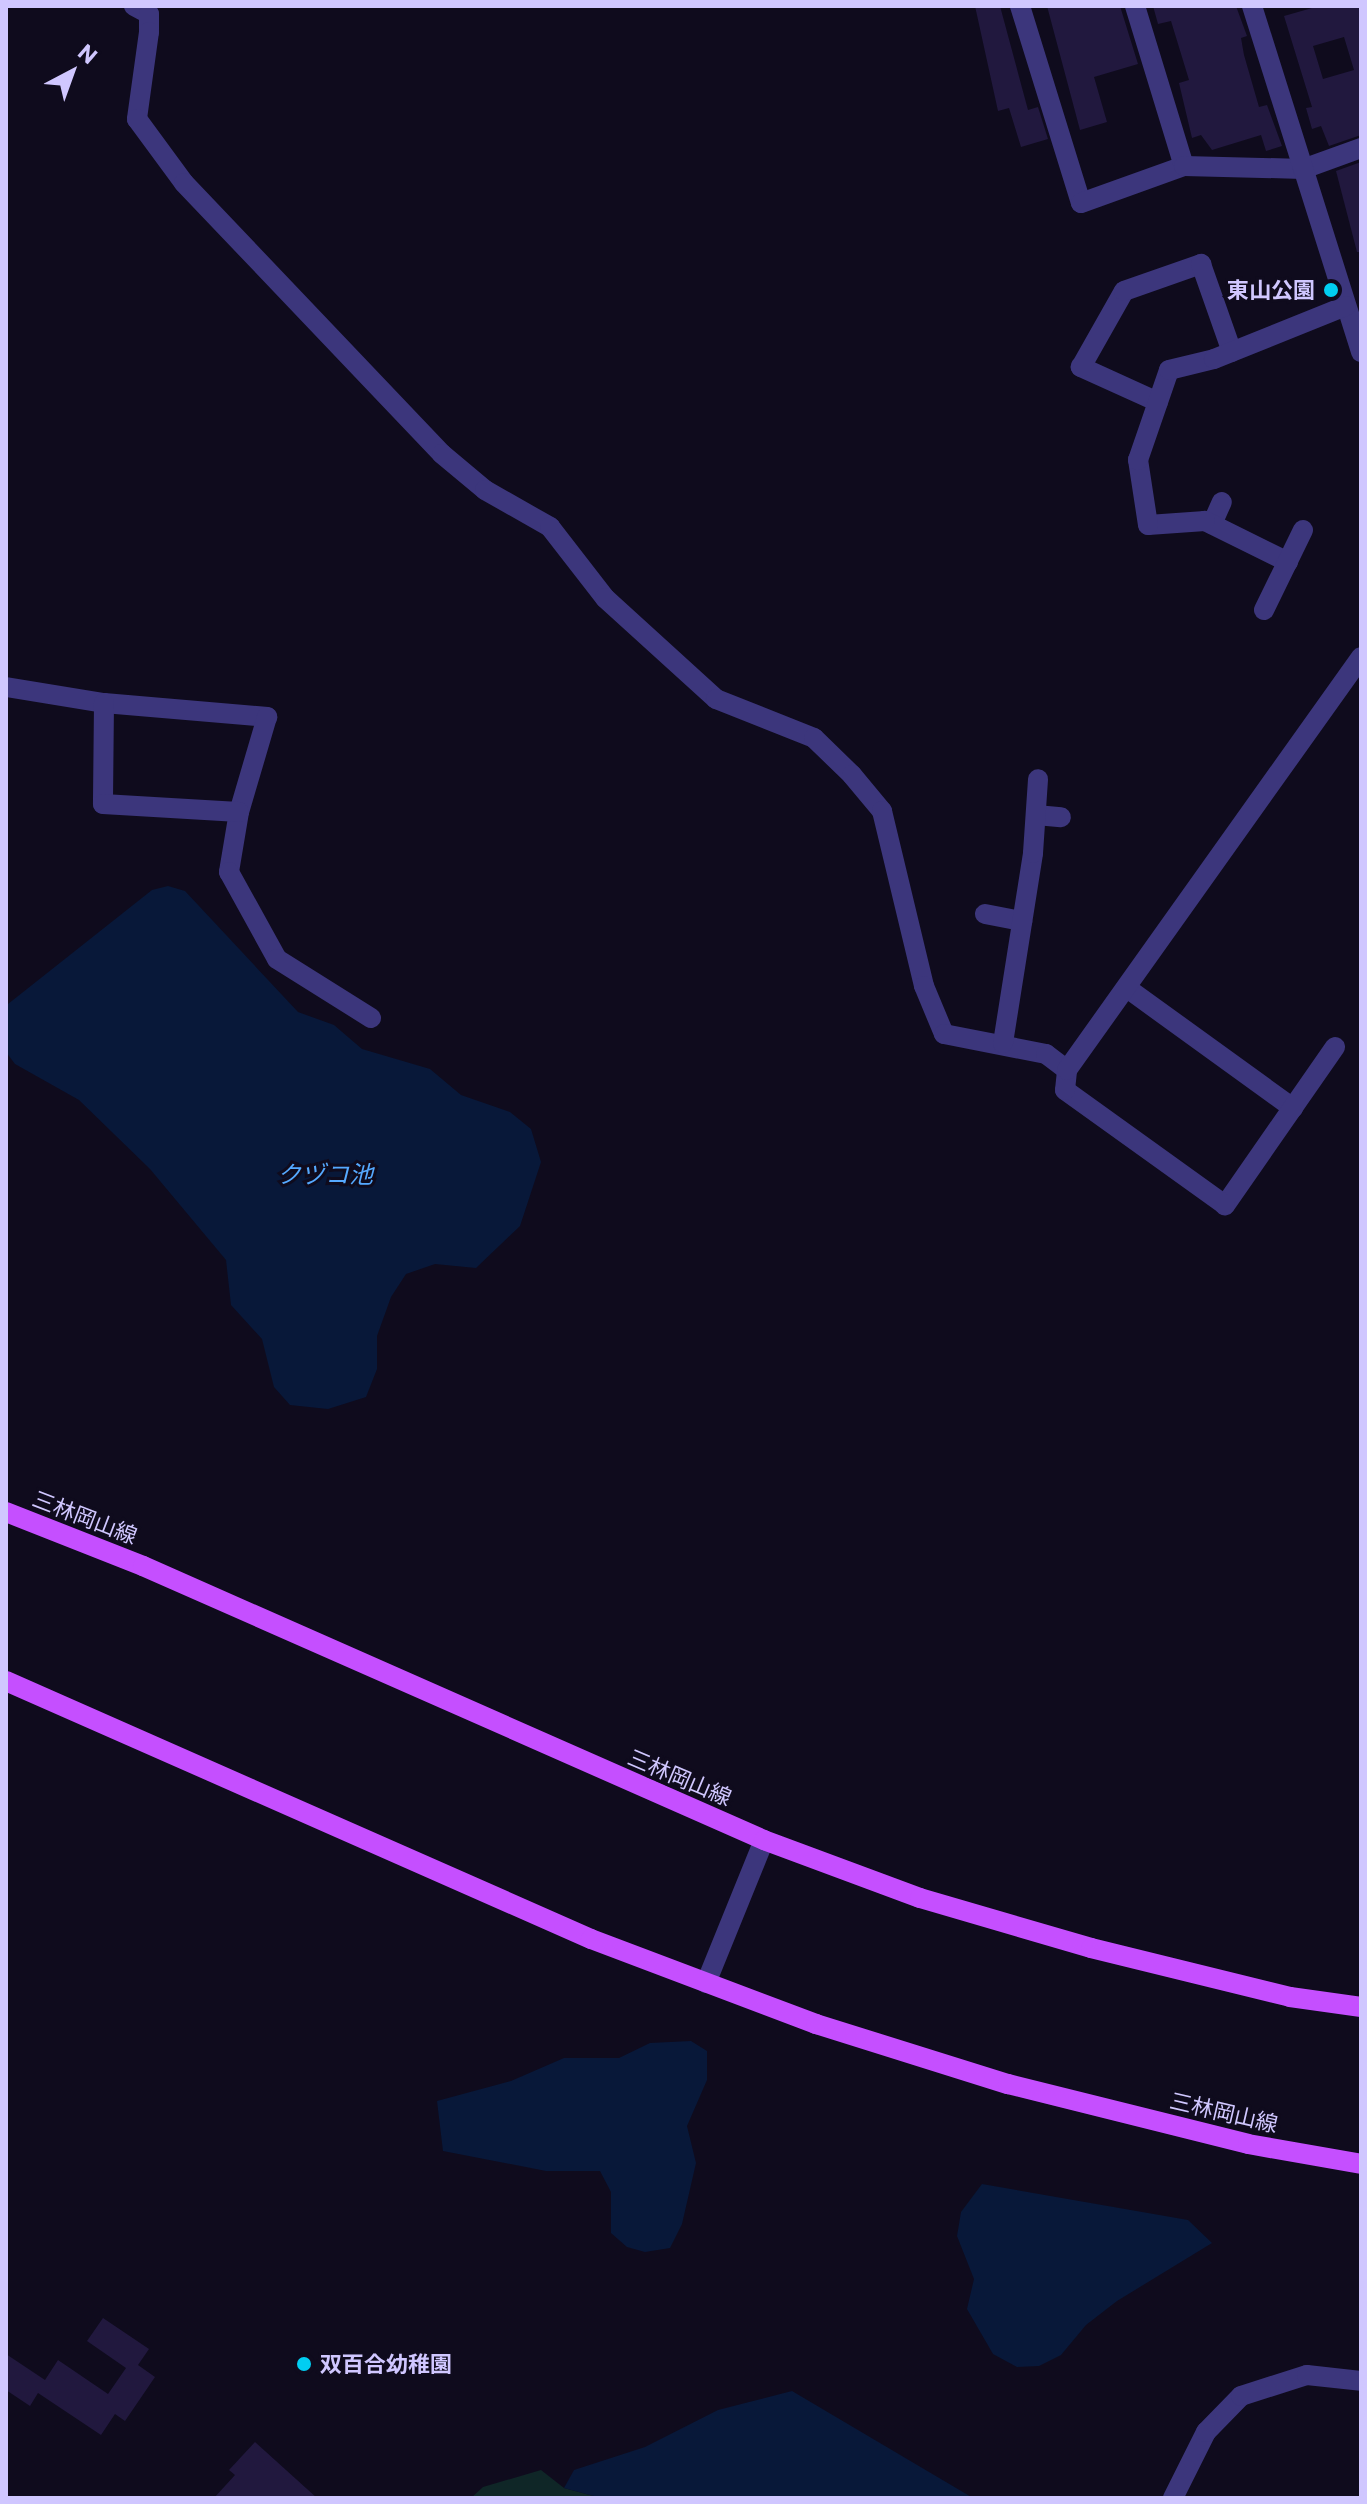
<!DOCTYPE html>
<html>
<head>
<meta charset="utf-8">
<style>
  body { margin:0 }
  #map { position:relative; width:1367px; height:2504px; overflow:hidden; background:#0f0b1d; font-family:Commissioner,"Noto Sans JP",sans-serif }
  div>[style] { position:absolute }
  .green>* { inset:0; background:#0f2627 }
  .water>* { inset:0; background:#081839 }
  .building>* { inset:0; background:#21183e }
  .minor>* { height:20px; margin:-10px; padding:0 10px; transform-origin:10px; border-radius:10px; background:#3c367c }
  .major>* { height:20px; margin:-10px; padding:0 10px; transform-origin:10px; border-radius:10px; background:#c54fff }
  .dots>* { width:22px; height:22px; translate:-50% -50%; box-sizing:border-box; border:4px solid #0f0b1d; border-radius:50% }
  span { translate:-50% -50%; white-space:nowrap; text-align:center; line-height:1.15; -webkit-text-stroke:6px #0f0b1d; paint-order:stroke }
  .poi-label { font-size:22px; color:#d0c7ff; font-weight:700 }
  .right { translate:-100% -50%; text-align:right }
  .left { translate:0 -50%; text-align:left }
  .street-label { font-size:22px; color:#d0c7ff }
  .water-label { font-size:24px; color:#55a9ff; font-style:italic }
  .frame { position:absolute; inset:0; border:8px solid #d0c7ff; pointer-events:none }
  .north { position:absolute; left:32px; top:32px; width:80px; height:80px; -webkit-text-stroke:6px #0f0b1d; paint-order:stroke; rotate:41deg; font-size:22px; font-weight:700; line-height:32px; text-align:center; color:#d0c7ff }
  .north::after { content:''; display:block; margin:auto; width:28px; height:36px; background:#d0c7ff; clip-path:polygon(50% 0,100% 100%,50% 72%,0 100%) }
</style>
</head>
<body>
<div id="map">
  <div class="green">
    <div style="clip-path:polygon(541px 2470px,564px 2488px,601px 2498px,471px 2498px,483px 2487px)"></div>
  </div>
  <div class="water">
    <div style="clip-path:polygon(168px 886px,185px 891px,298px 1012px,334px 1025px,362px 1049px,430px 1069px,461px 1095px,510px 1112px,531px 1129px,541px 1162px,520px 1226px,476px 1268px,435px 1264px,406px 1274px,391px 1297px,377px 1336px,377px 1369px,366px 1397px,328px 1409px,290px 1405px,274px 1387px,262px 1339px,231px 1305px,226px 1260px,150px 1169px,79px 1100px,15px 1064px,6px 1052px,8px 1004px,152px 890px)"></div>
    <div style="clip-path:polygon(691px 2041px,707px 2051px,707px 2080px,687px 2126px,696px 2163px,682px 2224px,670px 2248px,645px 2252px,627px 2247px,611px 2233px,611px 2192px,600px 2171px,546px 2171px,443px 2151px,437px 2101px,511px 2081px,564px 2058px,619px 2058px,650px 2043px)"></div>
    <div style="clip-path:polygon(982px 2184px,1188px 2220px,1212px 2243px,1117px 2301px,1086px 2325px,1061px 2355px,1039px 2366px,1017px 2367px,993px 2354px,967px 2309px,974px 2279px,957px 2236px,961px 2212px)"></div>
    <div style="clip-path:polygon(792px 2391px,973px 2498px,601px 2498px,564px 2488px,574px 2470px,645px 2447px,718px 2410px)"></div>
  </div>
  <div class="building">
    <div style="clip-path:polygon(975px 6px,1000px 6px,1028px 110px,1038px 107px,1048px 139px,1021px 147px,1009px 108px,998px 111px)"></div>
    <div style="clip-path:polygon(1047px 6px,1120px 6px,1138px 64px,1094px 77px,1107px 122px,1080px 130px)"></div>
    <div style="clip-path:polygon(1153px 6px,1236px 6px,1247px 36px,1241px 38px,1244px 55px,1259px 107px,1267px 105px,1282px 146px,1266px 151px,1261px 135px,1212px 150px,1201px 135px,1192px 138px,1179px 83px,1189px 80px,1171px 21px,1158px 24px)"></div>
    <div style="clip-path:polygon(evenodd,1319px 6px,1361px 6px,1361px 135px,1329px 146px,1321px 126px,1312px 129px,1306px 108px,1312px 107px,1284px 16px,1319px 6px,1344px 37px,1354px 70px,1323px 79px,1313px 46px,1344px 37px)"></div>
    <div style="clip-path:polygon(1361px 162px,1361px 252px,1357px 252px,1336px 171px)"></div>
    <div style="clip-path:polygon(103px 2318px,149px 2349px,138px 2365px,155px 2377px,125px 2421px,115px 2414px,101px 2435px,38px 2393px,30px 2406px,6px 2390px,6px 2354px,45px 2380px,58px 2360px,108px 2394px,126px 2368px,87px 2341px)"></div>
    <div style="clip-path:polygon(255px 2442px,317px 2498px,214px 2498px,235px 2475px,229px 2470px)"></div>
  </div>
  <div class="minor">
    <div style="left:134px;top:6px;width:17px;rotate:28deg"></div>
    <div style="left:149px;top:14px;width:18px;rotate:90deg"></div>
    <div style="left:149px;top:32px;width:88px;rotate:97.9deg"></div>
    <div style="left:137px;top:119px;width:79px;rotate:53.7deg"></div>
    <div style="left:184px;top:183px;width:374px;rotate:46.4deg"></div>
    <div style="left:442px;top:454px;width:56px;rotate:39.9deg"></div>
    <div style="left:485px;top:490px;width:75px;rotate:29.6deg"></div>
    <div style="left:550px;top:527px;width:90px;rotate:52.2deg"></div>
    <div style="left:605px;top:598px;width:150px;rotate:42.3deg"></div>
    <div style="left:716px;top:699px;width:105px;rotate:21.7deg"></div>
    <div style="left:814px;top:738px;width:53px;rotate:44.2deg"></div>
    <div style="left:852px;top:775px;width:47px;rotate:50.2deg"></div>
    <div style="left:882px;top:811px;width:180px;rotate:76.5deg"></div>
    <div style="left:924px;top:986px;width:52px;rotate:67.4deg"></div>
    <div style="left:944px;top:1034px;width:104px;rotate:11.1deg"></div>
    <div style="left:1046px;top:1054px;width:26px;rotate:37deg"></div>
    <div style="left:1020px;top:6px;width:206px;rotate:72.8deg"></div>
    <div style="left:1081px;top:203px;width:109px;rotate:-19.8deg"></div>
    <div style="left:1135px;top:6px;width:167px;rotate:73deg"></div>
    <div style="left:1184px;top:166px;width:119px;rotate:1.4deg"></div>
    <div style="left:1303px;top:169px;width:62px;rotate:-19.9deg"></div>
    <div style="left:1252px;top:6px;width:363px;rotate:72.5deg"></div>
    <div style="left:1158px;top:402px;width:85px;rotate:-155.6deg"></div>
    <div style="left:1081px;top:367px;width:87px;rotate:-60.5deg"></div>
    <div style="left:1124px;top:291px;width:82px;rotate:-19.3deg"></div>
    <div style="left:1201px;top:264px;width:93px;rotate:70.6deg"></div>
    <div style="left:1212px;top:524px;width:24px;rotate:-66deg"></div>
    <div style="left:1288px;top:562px;width:93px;rotate:-153.7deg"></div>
    <div style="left:1205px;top:521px;width:57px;rotate:176deg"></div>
    <div style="left:1148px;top:525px;width:66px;rotate:-98.7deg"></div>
    <div style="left:1138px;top:460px;width:95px;rotate:-71deg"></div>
    <div style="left:1169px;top:370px;width:46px;rotate:-13.7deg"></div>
    <div style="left:1214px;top:359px;width:142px;rotate:-21.9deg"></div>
    <div style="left:1264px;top:610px;width:89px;rotate:-64deg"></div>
    <div style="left:6px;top:687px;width:99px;rotate:9.3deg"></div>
    <div style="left:104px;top:703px;width:164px;rotate:4.9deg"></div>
    <div style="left:267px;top:717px;width:99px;rotate:106.4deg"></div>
    <div style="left:239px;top:812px;width:61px;rotate:99.5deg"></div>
    <div style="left:229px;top:872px;width:99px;rotate:61.1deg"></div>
    <div style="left:277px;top:959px;width:111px;rotate:32.1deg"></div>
    <div style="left:104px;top:703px;width:101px;rotate:90.6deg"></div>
    <div style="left:103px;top:804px;width:136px;rotate:3.4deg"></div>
    <div style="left:1036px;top:815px;width:25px;rotate:5deg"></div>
    <div style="left:985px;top:914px;width:38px;rotate:11deg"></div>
    <div style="left:1127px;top:988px;width:205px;rotate:35.9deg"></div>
    <div style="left:1003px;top:1043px;width:192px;rotate:-81deg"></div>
    <div style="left:1033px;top:853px;width:74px;rotate:-86.1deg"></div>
    <div style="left:1335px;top:1047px;width:193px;rotate:124.8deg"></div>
    <div style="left:1225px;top:1205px;width:197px;rotate:-144.3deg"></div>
    <div style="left:1065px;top:1090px;width:20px;rotate:-84deg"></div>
    <div style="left:1067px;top:1070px;width:507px;rotate:-54.55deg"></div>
    <div style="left:706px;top:1983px;width:154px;rotate:-67.9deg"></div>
    <div style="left:1173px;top:2498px;width:74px;rotate:-63.4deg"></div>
    <div style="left:1206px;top:2432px;width:50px;rotate:-45.8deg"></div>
    <div style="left:1241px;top:2396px;width:69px;rotate:-17.7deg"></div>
    <div style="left:1307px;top:2375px;width:54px;rotate:6.3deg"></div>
  </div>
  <div class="major">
    <div style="left:6px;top:1512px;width:147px;rotate:21.5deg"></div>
    <div style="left:143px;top:1566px;width:679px;rotate:23.81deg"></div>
    <div style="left:764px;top:1840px;width:166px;rotate:20.4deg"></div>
    <div style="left:920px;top:1898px;width:178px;rotate:16.3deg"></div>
    <div style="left:1091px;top:1948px;width:205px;rotate:13.8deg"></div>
    <div style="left:1290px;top:1997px;width:72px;rotate:8deg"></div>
    <div style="left:6px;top:1681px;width:639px;rotate:23.8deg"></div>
    <div style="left:591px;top:1939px;width:241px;rotate:20.7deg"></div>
    <div style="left:816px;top:2024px;width:201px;rotate:17.4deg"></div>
    <div style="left:1008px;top:2084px;width:247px;rotate:14deg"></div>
    <div style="left:1248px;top:2144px;width:115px;rotate:10deg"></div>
  </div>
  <div class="dots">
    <div style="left:1331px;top:290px;background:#01cef2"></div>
    <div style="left:304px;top:2364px;background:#01cef2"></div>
  </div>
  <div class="poi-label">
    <span class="right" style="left:1315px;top:290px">東山公園</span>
    <span class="left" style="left:320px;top:2364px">双百合幼稚園</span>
  </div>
  <div class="street-label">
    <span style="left:85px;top:1517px;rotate:21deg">三林岡山線</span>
    <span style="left:680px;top:1777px;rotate:23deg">三林岡山線</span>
    <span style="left:1224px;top:2112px;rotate:13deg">三林岡山線</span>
  </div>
  <div class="water-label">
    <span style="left:325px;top:1174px">クヅコ池</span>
  </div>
  <div class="frame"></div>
  <div class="north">N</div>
</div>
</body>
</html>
